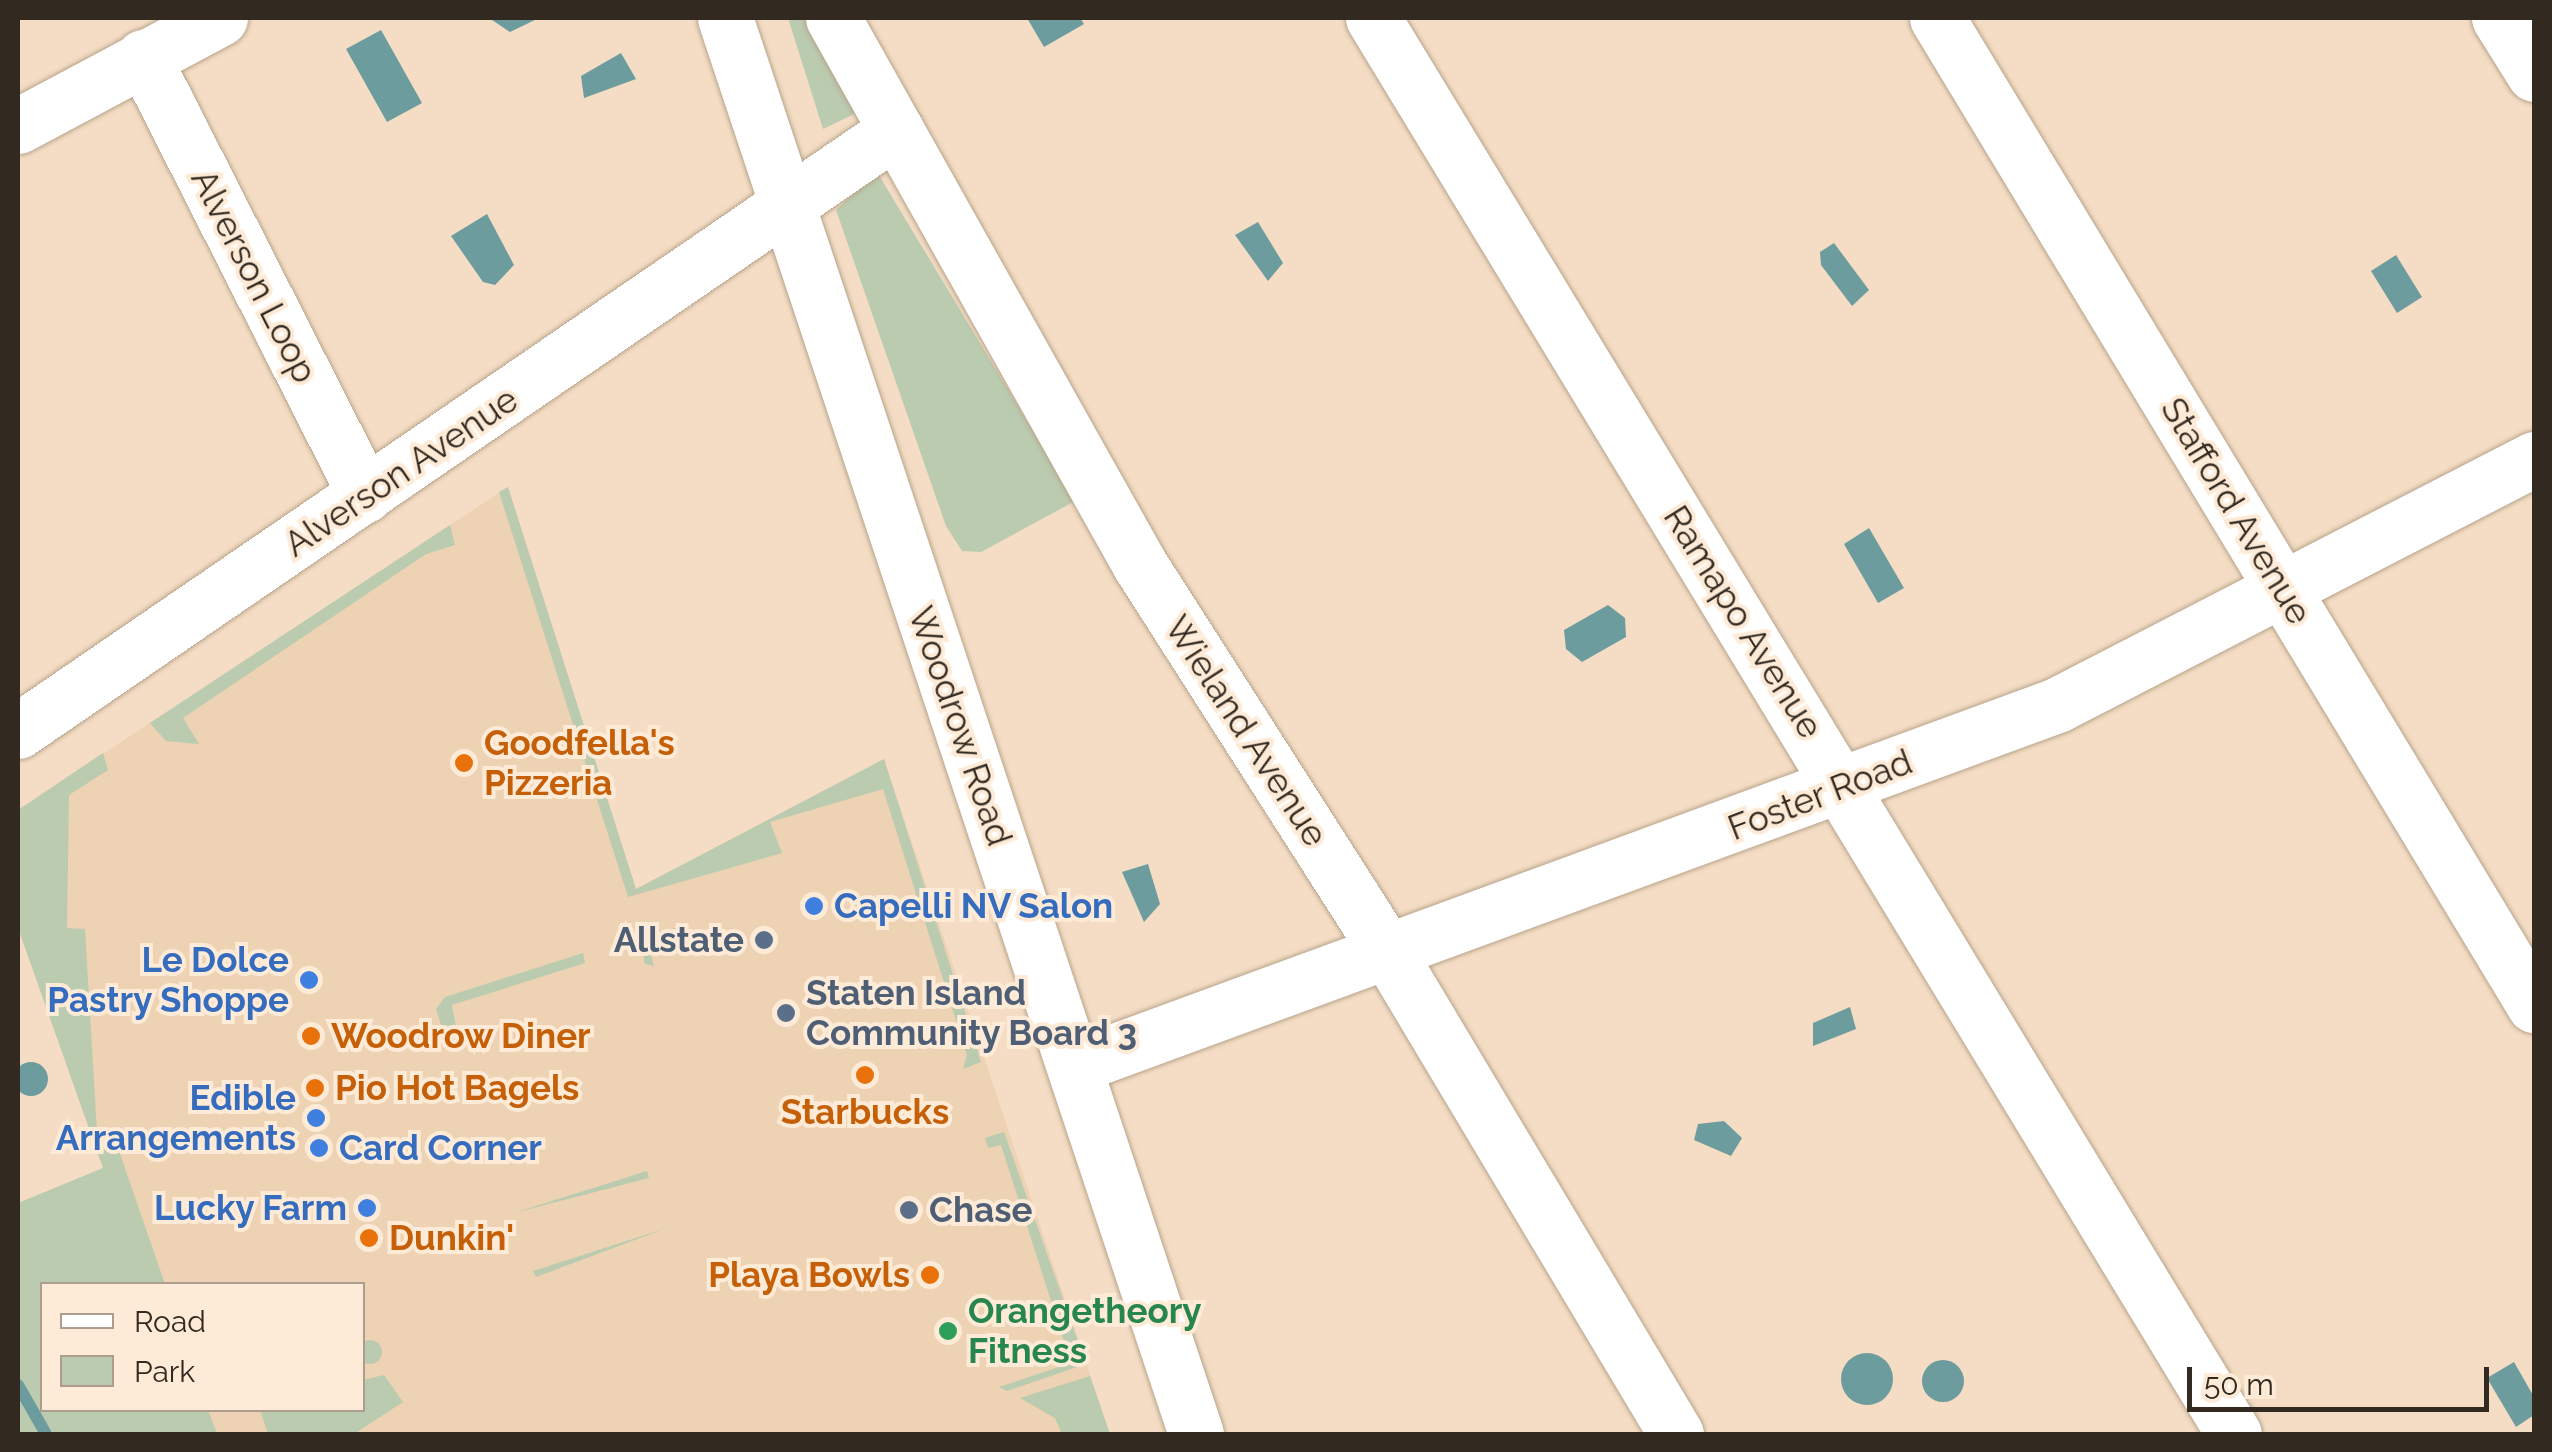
<!DOCTYPE html>
<html>
<head>
<meta charset="utf-8">
<style>
  body { margin:0 }
  #map { position:relative; width:2552px; height:1452px; overflow:hidden; background:#f4ddc4; font-family:Raleway,sans-serif }
  div>[style] { position:absolute }
  .built>* { inset:0; background:#edd2b3 }
  .green>* { inset:0; background:#bacbaf }
  .round { border-radius:50% }
  .water>* { inset:0; background:#6c9c9d }
  .stream>* { height:12px; margin:-6px; padding:0 6px; transform-origin:6px; border-radius:6px; background:#6c9c9d }
  .roads { filter:drop-shadow(0 0 2px #b8a38b) drop-shadow(0 0 2px #b8a38b) }
  .minor>* { height:55px; margin:-27.5px; padding:0 27.5px; transform-origin:27.5px; border-radius:27.5px; background:#fff }
  .dots>* { width:28px; height:28px; translate:-50% -50%; box-sizing:border-box; border:5px solid #feebd7; border-radius:50% }
  span { translate:-50% -50%; white-space:nowrap; text-align:center; line-height:1.15; -webkit-text-stroke:8px #feebd7; paint-order:stroke }
  .street-label { font-size:35px; color:#322920 }
  .food-label { font-size:35px; color:#c56008; font-weight:700 }
  .left { translate:0 -50%; text-align:left }
  .right { translate:-100% -50%; text-align:right }
  .shop-label { font-size:35px; color:#366cbe; font-weight:700 }
  .service-label { font-size:35px; color:#4e5e75; font-weight:700 }
  .leisure-label { font-size:35px; color:#27864d; font-weight:700 }
  .frame { position:absolute; inset:0; border:20px solid #322920; pointer-events:none }
  .legend { position:absolute; left:40px; top:1282px; width:325px; height:130px; box-sizing:border-box; background:#feebd7; border:2px solid #ac9d8e; margin:0; padding:12px 18px; list-style:none; font-size:30px; color:#322920 }
  .legend li { display:flex; align-items:center; gap:20px; height:50px }
  .legend b { width:50px; border:2px solid #ac9d8e }
  .scale { position:absolute; left:2187px; top:1367px; width:302px; height:45px; box-sizing:border-box; border:5px solid #322920; border-top:0; padding-left:12px; font-size:30px; line-height:35px; white-space:nowrap; color:#322920; -webkit-text-stroke:8px #feebd7; paint-order:stroke }
</style>
</head>
<body>
<div id="map">
  <div class="built">
    <div style="clip-path:polygon(508px 487px,636px 889px,884px 759px,1110px 1434px,199px 1434px,190px 1410px,362px 1410px,362px 1284px,145px 1284px,18px 928px,18px 810px)"></div>
  </div>
  <div class="green">
    <div style="clip-path:polygon(788px 18px,808px 18px,865px 109px,823px 129px)"></div>
    <div style="clip-path:polygon(877px 172px,1075px 501px,981px 552px,962px 551px,946px 526px,836px 210px)"></div>
    <div style="clip-path:polygon(508px 487px,636px 889px,884px 759px,981px 1062px,963px 1069px,967px 1055px,883px 789px,770px 822px,782px 853px,628px 897px,499px 492px)"></div>
    <div style="clip-path:polygon(450px 525px,455px 545px,426px 554px,183px 718px,199px 744px,166px 741px,150px 723px)"></div>
    <div style="clip-path:polygon(103px 753px,108px 770px,69px 795px,67px 928px,85px 929px,98px 1149px,119px 1151px,165px 1284px,42px 1284px,42px 1410px,208px 1410px,217px 1434px,18px 1434px,18px 1203px,103px 1168px,18px 928px,18px 810px)"></div>
    <div style="clip-path:polygon(691px 923px,648px 943px,654px 966px,645px 964px,640px 939px)"></div>
    <div style="clip-path:polygon(583px 953px,585px 963px,452px 1005px,457px 1032px,443px 1031px,436px 1009px,445px 997px)"></div>
    <div style="clip-path:polygon(1004px 1132px,1086px 1364px,1007px 1391px,999px 1387px,1071px 1363px,1001px 1145px,988px 1148px,985px 1138px)"></div>
    <div style="clip-path:polygon(647px 1171px,649px 1178px,514px 1213px)"></div>
    <div style="clip-path:polygon(664px 1229px,536px 1277px,533px 1271px)"></div>
    <div class="round" style="left:358px;top:1340px;width:24px;height:24px"></div>
    <div style="clip-path:polygon(384px 1375px,403px 1402px,354px 1434px,268px 1434px,260px 1410px,362px 1410px,363px 1380px)"></div>
    <div style="clip-path:polygon(1090px 1376px,1110px 1434px,1062px 1434px,1055px 1418px,1020px 1398px)"></div>
  </div>
  <div class="water">
    <div style="clip-path:polygon(539px 18px,510px 32px,492px 20px,497px 18px)"></div>
    <div style="clip-path:polygon(1027px 18px,1080px 18px,1084px 24px,1044px 47px)"></div>
    <div style="clip-path:polygon(381px 30px,422px 103px,387px 122px,346px 49px)"></div>
    <div style="clip-path:polygon(621px 53px,636px 79px,584px 98px,581px 76px)"></div>
    <div style="clip-path:polygon(487px 214px,514px 265px,495px 285px,483px 282px,451px 236px)"></div>
    <div style="clip-path:polygon(1258px 222px,1283px 263px,1268px 281px,1235px 235px)"></div>
    <div style="clip-path:polygon(1834px 243px,1869px 290px,1852px 306px,1821px 265px,1820px 252px)"></div>
    <div style="clip-path:polygon(2396px 255px,2422px 297px,2397px 313px,2371px 271px)"></div>
    <div style="clip-path:polygon(1869px 528px,1904px 588px,1878px 603px,1844px 544px)"></div>
    <div style="clip-path:polygon(1608px 605px,1625px 618px,1626px 637px,1582px 662px,1566px 649px,1564px 630px)"></div>
    <div style="clip-path:polygon(1148px 864px,1160px 904px,1144px 922px,1122px 872px)"></div>
    <div style="clip-path:polygon(1850px 1007px,1856px 1029px,1813px 1046px,1813px 1023px)"></div>
    <div class="round" style="left:14px;top:1062px;width:34px;height:34px"></div>
    <div style="clip-path:polygon(1724px 1121px,1742px 1138px,1731px 1156px,1694px 1140px,1698px 1124px)"></div>
    <div class="round" style="left:1841px;top:1353px;width:52px;height:52px"></div>
    <div class="round" style="left:1922px;top:1360px;width:42px;height:42px"></div>
    <div style="clip-path:polygon(2514px 1362px,2534px 1397px,2534px 1415px,2516px 1427px,2487px 1378px)"></div>
  </div>
  <div class="stream">
    <div style="left:18px;top:1385px;width:56px;rotate:60.3deg"></div>
  </div>
  <div class="roads">
    <div class="minor">
      <div style="left:725px;top:18px;width:1492px;rotate:71.6deg"></div>
      <div style="left:833px;top:18px;width:627px;rotate:60.7deg"></div>
      <div style="left:1140px;top:565px;width:462px;rotate:57.4deg"></div>
      <div style="left:1389px;top:954px;width:559px;rotate:59.12deg"></div>
      <div style="left:1373px;top:18px;width:1657px;rotate:58.7deg"></div>
      <div style="left:1937px;top:18px;width:1154px;rotate:58.83deg"></div>
      <div style="left:2499px;top:18px;width:66px;rotate:58deg"></div>
      <div style="left:143px;top:57px;width:491px;rotate:63.1deg"></div>
      <div style="left:18px;top:126px;width:229px;rotate:-28.1deg"></div>
      <div style="left:18px;top:731px;width:1064px;rotate:-34.39deg"></div>
      <div style="left:1077px;top:1065px;width:1044px;rotate:-20.17deg"></div>
      <div style="left:2057px;top:705px;width:537px;rotate:-27.28deg"></div>
    </div>
  </div>
  <div class="dots">
    <div style="left:464px;top:763px;background:#e8710a"></div>
    <div style="left:814px;top:906px;background:#3f7fe0"></div>
    <div style="left:764px;top:940px;background:#5c6f8a"></div>
    <div style="left:309px;top:980px;background:#3f7fe0"></div>
    <div style="left:786px;top:1013px;background:#5c6f8a"></div>
    <div style="left:311px;top:1036px;background:#e8710a"></div>
    <div style="left:865px;top:1075px;background:#e8710a"></div>
    <div style="left:315px;top:1088px;background:#e8710a"></div>
    <div style="left:316px;top:1118px;background:#3f7fe0"></div>
    <div style="left:319px;top:1148px;background:#3f7fe0"></div>
    <div style="left:367px;top:1208px;background:#3f7fe0"></div>
    <div style="left:909px;top:1210px;background:#5c6f8a"></div>
    <div style="left:369px;top:1238px;background:#e8710a"></div>
    <div style="left:930px;top:1275px;background:#e8710a"></div>
    <div style="left:948px;top:1331px;background:#2e9e5b"></div>
  </div>
  <div class="street-label">
    <span style="left:254px;top:276px;rotate:63deg">Alverson Loop</span>
    <span style="left:401px;top:472px;rotate:-34deg">Alverson Avenue</span>
    <span style="left:2236px;top:511px;rotate:59deg">Stafford Avenue</span>
    <span style="left:1743px;top:622px;rotate:58deg">Ramapo Avenue</span>
    <span style="left:960px;top:726px;rotate:71deg">Woodrow Road</span>
    <span style="left:1246px;top:731px;rotate:57deg">Wieland Avenue</span>
    <span style="left:1820px;top:795px;rotate:-21deg">Foster Road</span>
  </div>
  <div class="food-label">
    <span class="left" style="left:484px;top:763px">Goodfella's<br>Pizzeria</span>
    <span class="left" style="left:331px;top:1036px">Woodrow Diner</span>
    <span class="left" style="left:335px;top:1088px">Pio Hot Bagels</span>
    <span style="left:865px;top:1112px">Starbucks</span>
    <span class="left" style="left:389px;top:1238px">Dunkin'</span>
    <span class="right" style="left:910px;top:1275px">Playa Bowls</span>
  </div>
  <div class="shop-label">
    <span class="left" style="left:834px;top:906px">Capelli NV Salon</span>
    <span class="right" style="left:289px;top:980px">Le Dolce<br>Pastry Shoppe</span>
    <span class="right" style="left:296px;top:1118px">Edible<br>Arrangements</span>
    <span class="left" style="left:339px;top:1148px">Card Corner</span>
    <span class="right" style="left:347px;top:1208px">Lucky Farm</span>
  </div>
  <div class="service-label">
    <span class="right" style="left:744px;top:940px">Allstate</span>
    <span class="left" style="left:806px;top:1013px">Staten Island<br>Community Board 3</span>
    <span class="left" style="left:929px;top:1210px">Chase</span>
  </div>
  <div class="leisure-label">
    <span class="left" style="left:968px;top:1331px">Orangetheory<br>Fitness</span>
  </div>
  <div class="frame"></div>
  <ul class="legend">
  <li><b style="height:12px;background:#fff"></b>Road</li>
  <li><b style="height:28px;background:#bacbaf"></b>Park</li>
  </ul>
  <div class="scale">50 m</div>
</div>
</body>
</html>
